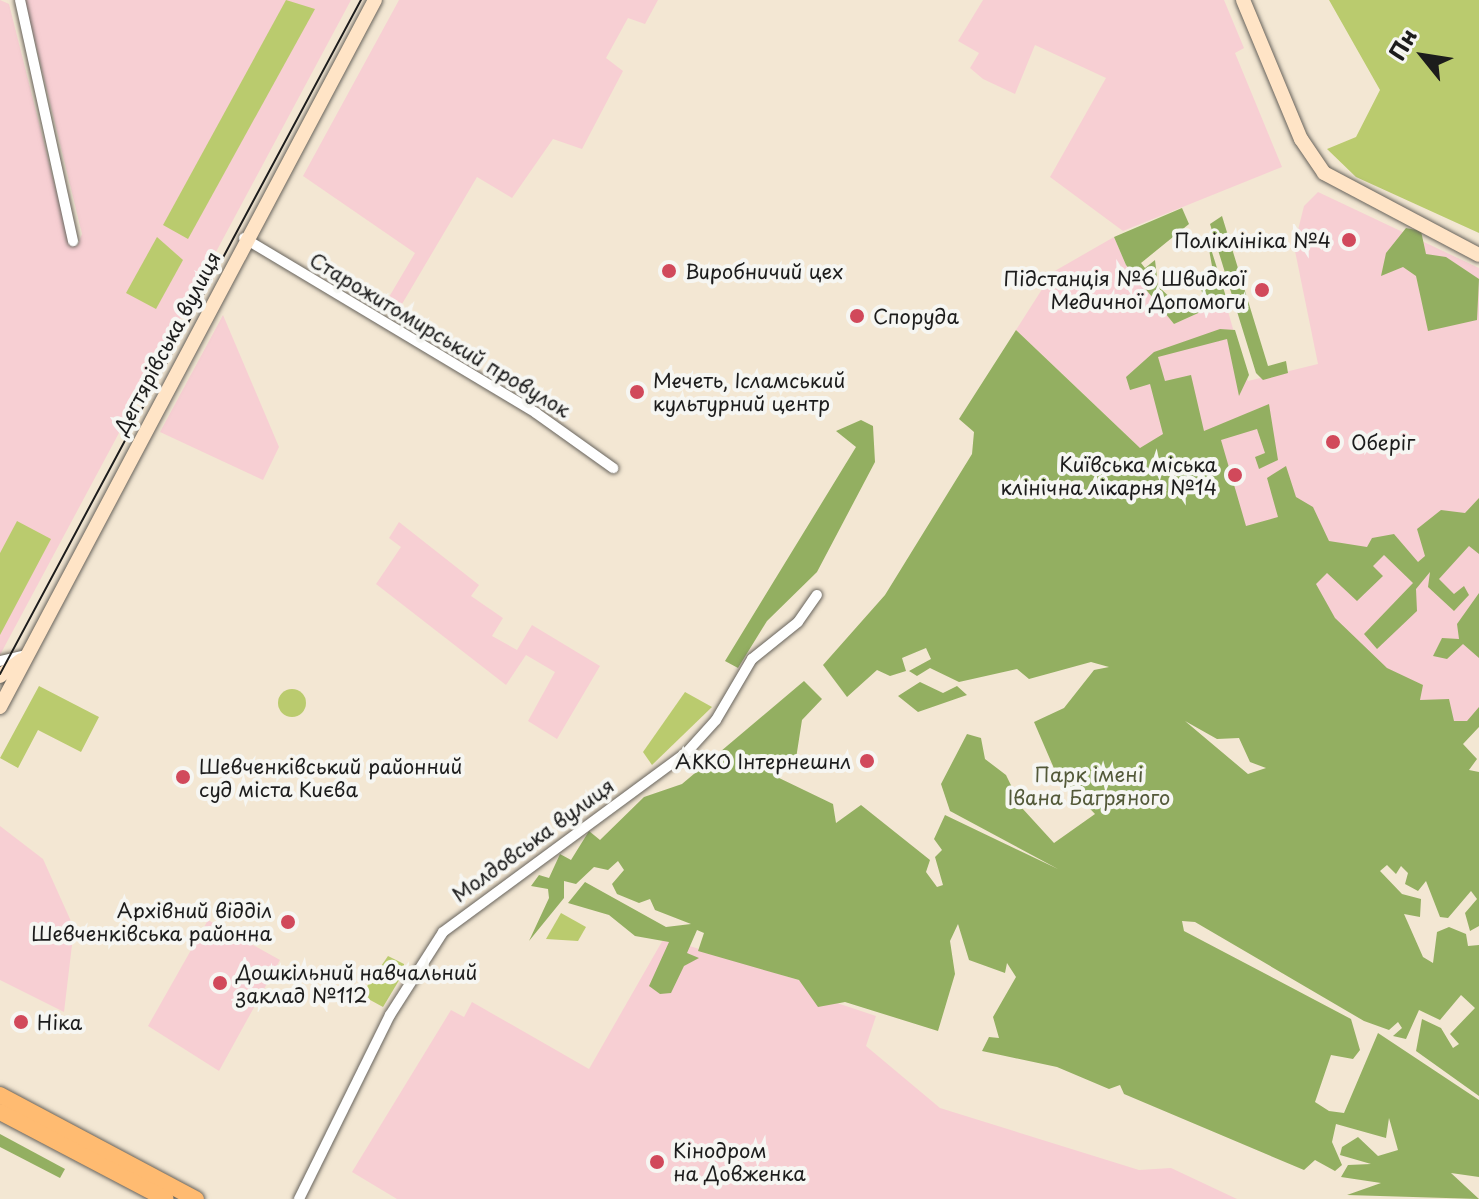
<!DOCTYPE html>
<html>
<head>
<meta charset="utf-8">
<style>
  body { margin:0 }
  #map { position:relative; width:1479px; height:1199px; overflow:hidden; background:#f3e7d3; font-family:"Playpen Sans",sans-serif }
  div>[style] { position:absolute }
  .built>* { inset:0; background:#f7cfd3 }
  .green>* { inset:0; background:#bacb6e }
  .round { border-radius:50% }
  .forest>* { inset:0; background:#93af61 }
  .roads { filter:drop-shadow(0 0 2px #67635c) drop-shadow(0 0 2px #67635c) }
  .street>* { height:10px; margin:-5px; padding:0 5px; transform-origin:5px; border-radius:5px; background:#fff }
  .secondary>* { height:14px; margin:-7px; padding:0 7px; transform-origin:7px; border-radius:7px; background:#ffe4c6 }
  .primary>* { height:16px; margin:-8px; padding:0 8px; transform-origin:8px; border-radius:8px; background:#ffbb71 }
  .tram>* { height:2px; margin:-1px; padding:0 1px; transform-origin:1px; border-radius:1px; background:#1c1c1c }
  .dots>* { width:22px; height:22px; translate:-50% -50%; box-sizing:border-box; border:4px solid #f6f6f2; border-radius:50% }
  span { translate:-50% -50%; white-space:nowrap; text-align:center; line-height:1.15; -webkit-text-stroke:8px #f6f6f2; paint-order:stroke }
  .poi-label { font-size:20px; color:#1c1c1c }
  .right { translate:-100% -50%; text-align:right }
  .left { translate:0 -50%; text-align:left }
  .street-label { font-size:20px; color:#1c1c1c }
  .park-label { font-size:20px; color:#535939 }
  .north { position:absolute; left:1383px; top:16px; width:80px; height:80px; -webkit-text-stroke:6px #f6f6f2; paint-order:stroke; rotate:300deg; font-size:22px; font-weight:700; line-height:32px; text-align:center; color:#1c1c1c }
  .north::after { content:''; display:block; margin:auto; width:28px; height:36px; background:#1c1c1c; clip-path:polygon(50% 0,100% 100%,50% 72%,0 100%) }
</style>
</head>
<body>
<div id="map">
  <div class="built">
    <div style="clip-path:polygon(0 0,9px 4px,69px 242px,77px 246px,82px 234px,25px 0,351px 0,0 655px)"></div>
    <div style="clip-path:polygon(399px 0,658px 0,645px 24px,628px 18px,606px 58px,623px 71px,582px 149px,553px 139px,512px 198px,477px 177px,402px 304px,389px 297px,415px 253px,303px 176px)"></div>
    <div style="clip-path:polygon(983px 0,1224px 0,1244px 48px,1235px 53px,1282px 167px,1123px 231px,1050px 177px,1106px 78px,1035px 45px,1015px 94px,983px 79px,970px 68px,979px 53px,958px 41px)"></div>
    <div style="clip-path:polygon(1318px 192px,1479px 268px,1479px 723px,1455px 748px,1016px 330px,1053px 272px,1114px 237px,1126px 265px,1174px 324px,1225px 301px,1248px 381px,1318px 364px,1294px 246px,1304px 206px)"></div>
    <div style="clip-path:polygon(223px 315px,279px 447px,263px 480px,160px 432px)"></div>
    <div style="clip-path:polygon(399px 522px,479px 585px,471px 596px,503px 618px,492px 636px,517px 650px,532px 625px,600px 666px,557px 739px,528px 721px,555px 672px,526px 655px,506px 685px,376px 584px,401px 547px,389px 538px)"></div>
    <div style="clip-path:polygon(0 826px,43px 859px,74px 928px,64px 1012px,0 980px)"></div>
    <div style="clip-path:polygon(208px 920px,280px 960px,219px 1071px,148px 1026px)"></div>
    <div style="clip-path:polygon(664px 938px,824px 988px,822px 998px,876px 1016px,866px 1046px,940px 1108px,1139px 1170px,1171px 1168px,1237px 1199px,397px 1199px,352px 1172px,451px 1010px,464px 1017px,472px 1002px,589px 1069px)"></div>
  </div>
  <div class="green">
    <div style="clip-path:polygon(286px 0,315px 9px,188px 239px,163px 225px)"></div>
    <div style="clip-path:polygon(1329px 0,1479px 0,1479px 233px,1356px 177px,1327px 149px,1356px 137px,1380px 90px)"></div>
    <div style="clip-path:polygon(157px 237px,183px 260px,156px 309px,126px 293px)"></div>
    <div style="clip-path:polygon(17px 521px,51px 539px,0 635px,0 553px)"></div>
    <div style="clip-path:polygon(39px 686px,99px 717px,81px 752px,38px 730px,18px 768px,0 758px)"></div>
    <div class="round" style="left:278px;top:689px;width:28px;height:28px"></div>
    <div style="clip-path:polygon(685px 692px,712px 707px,652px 765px,643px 752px)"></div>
    <div style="clip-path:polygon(561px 913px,586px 927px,578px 941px,546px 939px)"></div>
    <div style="clip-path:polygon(388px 956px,404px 964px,404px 972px,383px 1007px,361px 995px)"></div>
  </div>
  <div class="forest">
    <div style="clip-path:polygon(1182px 208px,1189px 224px,1141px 263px,1145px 268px,1155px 260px,1158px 286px,1181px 308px,1204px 302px,1200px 283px,1214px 277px,1206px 233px,1227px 300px,1174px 324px,1126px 265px,1114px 237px)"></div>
    <div style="clip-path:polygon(1222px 216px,1268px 366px,1286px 361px,1288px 373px,1263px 380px,1256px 373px,1210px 224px)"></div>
    <div style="clip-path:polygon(1406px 228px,1421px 231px,1426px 254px,1446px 257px,1479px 279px,1477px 320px,1428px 331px,1416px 276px,1403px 267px,1381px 276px,1386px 253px)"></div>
    <div style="clip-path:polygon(evenodd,1220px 329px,1235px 330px,1249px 375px,1239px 396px,1227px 339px,1158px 357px,1165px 381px,1191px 375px,1204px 431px,1269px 404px,1278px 460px,1259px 469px,1255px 457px,1265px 453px,1257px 429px,1221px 440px,1246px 526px,1278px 517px,1267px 478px,1286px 466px,1296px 497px,1313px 507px,1329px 541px,1367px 547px,1372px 538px,1394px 534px,1418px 562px,1425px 556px,1417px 529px,1441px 510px,1465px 513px,1479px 498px,1479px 554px,1469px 546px,1439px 579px,1454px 594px,1464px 586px,1469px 595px,1454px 611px,1428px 587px,1430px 572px,1416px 589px,1417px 611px,1377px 649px,1364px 634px,1413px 583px,1384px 555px,1373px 566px,1383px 576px,1357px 601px,1327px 573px,1316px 584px,1335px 618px,1387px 668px,1423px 685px,1420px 700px,1449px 699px,1454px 721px,1467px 721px,1479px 707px,1479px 727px,1463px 744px,1477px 759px,1469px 770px,1479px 772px,1479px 926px,1470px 931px,1465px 913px,1477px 899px,1471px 891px,1448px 918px,1440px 917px,1426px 881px,1418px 891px,1405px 884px,1408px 873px,1401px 866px,1396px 874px,1387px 865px,1380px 871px,1402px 894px,1421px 899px,1420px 917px,1404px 914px,1423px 957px,1433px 963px,1437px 932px,1449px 927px,1466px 934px,1468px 946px,1479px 945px,1479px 1096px,1416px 1051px,1422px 1019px,1441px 1028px,1453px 1048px,1459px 1044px,1450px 1034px,1475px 1008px,1461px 995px,1440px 1020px,1419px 1010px,1406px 1039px,1393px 1036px,1402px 1028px,1398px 1022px,1389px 1030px,1364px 1021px,1195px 922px,1182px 921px,1184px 931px,1351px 1019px,1360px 1050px,1353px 1059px,1331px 1055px,1315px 1102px,1329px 1111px,1344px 1113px,1378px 1033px,1479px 1100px,1479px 1177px,1451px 1173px,1479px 1199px,1347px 1195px,1381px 1183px,1341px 1177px,1348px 1165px,1371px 1164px,1340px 1155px,1342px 1147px,1358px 1137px,1378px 1156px,1398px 1150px,1389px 1118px,1386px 1138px,1336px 1124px,1332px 1142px,1342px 1165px,1335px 1171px,1315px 1160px,1304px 1170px,1124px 1094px,1120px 1085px,1109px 1089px,1057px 1067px,982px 1051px,989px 1037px,999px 1038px,993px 1017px,1016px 977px,1007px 963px,1005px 973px,969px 960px,958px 924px,950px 941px,955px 974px,938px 1031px,845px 1002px,818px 1007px,799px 980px,698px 951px,704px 933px,697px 930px,687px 953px,699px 958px,684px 966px,671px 993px,660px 994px,649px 986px,669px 942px,635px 936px,609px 915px,568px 903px,585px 882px,666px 927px,691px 924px,655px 910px,650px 899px,639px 903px,617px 894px,612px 884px,624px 870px,618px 861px,608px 870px,594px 867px,576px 884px,564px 881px,564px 898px,529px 941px,549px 898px,548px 889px,531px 886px,539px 875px,549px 878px,560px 854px,571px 860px,589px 831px,600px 840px,644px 797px,682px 784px,804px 681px,822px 699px,802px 720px,795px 765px,784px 765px,777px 777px,833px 804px,836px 823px,861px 805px,930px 860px,926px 872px,937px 887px,943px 885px,935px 857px,942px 850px,934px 839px,945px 815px,1058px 869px,950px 811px,941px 784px,967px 734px,981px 738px,985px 759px,1006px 775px,1022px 808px,1054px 843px,1095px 814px,1056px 773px,1034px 722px,1064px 708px,1094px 670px,1109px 667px,1091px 662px,1029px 679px,1017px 669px,959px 682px,930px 668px,917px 676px,909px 671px,931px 659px,926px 648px,902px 658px,906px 671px,890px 676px,877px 670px,847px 697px,823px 665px,885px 595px,972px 454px,974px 432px,959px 419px,1016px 330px,1140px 448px,1163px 434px,1150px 384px,1130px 390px,1126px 377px,1154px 352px,1220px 329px,1185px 721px,1217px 739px,1239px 738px,1250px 762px,1266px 768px,1248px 774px,1185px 721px)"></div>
    <div style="clip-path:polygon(861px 420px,873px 426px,875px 462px,817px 572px,767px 621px,738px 668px,725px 661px,856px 447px,836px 431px)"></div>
    <div style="clip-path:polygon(1479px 593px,1479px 658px,1463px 644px,1447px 659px,1433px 656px,1442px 638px,1459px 639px,1457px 624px)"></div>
    <div style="clip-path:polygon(920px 682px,943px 693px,957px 686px,967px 695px,918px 712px,898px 696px)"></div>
    <div style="clip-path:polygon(0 1134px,65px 1169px,60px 1178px,0 1147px)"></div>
  </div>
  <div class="roads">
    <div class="street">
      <div style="left:20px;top:0;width:247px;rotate:77.6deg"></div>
      <div style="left:244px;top:238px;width:340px;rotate:30.9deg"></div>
      <div style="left:536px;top:413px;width:95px;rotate:35.5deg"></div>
      <div style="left:0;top:661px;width:23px;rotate:-13deg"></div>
      <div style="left:299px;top:1199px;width:205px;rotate:-63.7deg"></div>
      <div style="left:390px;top:1015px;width:98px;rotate:-57.4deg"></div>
      <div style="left:443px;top:932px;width:303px;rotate:-36.4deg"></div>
      <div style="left:687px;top:752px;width:43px;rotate:-47.8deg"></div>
      <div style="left:716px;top:720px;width:71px;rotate:-59.5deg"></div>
      <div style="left:752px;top:659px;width:59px;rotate:-38.8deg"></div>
      <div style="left:798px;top:622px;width:33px;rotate:-55deg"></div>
    </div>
    <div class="secondary">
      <div style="left:1243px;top:0;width:151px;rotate:67.4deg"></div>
      <div style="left:1301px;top:139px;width:41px;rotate:55.9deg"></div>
      <div style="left:1324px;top:173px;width:175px;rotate:27.9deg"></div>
      <div style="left:0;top:676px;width:26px;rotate:-37deg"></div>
      <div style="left:0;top:707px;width:800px;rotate:-62.06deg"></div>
    </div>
    <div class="primary">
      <div style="left:0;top:1095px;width:222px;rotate:28deg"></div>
      <div style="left:0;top:1112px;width:187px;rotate:27.7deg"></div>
    </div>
  </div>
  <div class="tram">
    <div style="left:0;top:674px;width:765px;rotate:-61.83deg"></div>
  </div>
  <div class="dots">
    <div style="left:1349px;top:240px;background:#d1495b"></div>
    <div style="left:669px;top:271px;background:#d1495b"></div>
    <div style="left:1262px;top:290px;background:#d1495b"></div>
    <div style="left:857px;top:316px;background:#d1495b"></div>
    <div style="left:637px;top:392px;background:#d1495b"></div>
    <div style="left:1333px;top:442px;background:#d1495b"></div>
    <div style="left:1235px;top:475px;background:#d1495b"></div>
    <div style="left:867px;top:761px;background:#d1495b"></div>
    <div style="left:183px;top:777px;background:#d1495b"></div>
    <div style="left:288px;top:922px;background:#d1495b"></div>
    <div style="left:220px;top:983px;background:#d1495b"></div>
    <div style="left:21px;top:1022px;background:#d1495b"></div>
    <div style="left:657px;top:1162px;background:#d1495b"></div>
  </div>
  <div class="poi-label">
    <span class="right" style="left:1331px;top:240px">Поліклініка №4</span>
    <span class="left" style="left:685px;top:271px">Виробничий цех</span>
    <span class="right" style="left:1246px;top:290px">Підстанція №6 Швидкої<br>Медичної Допомоги</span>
    <span class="left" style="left:873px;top:316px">Споруда</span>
    <span class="left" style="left:653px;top:392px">Мечеть, Ісламський<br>культурний центр</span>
    <span class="left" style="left:1351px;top:442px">Оберіг</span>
    <span class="right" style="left:1217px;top:476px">Київська міська<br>клінічна лікарня №14</span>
    <span class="right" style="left:851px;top:761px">АККО Інтернешнл</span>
    <span class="left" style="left:199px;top:778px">Шевченківський районний<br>суд міста Києва</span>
    <span class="right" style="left:272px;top:922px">Архівний відділ<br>Шевченківська районна</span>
    <span class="left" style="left:236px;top:984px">Дошкільний навчальний<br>заклад №112</span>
    <span class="left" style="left:37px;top:1022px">Ніка</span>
    <span class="left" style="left:673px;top:1162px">Кінодром<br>на Довженка</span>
  </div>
  <div class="street-label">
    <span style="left:440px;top:335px;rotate:31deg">Старожитомирський провулок</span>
    <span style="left:167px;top:343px;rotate:-62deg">Дегтярівська вулиця</span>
    <span style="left:533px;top:840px;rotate:-36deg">Молдовська вулиця</span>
  </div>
  <div class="park-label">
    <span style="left:1089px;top:786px">Парк імені<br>Івана Багряного</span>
  </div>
  <div class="north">Пн</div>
</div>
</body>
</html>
